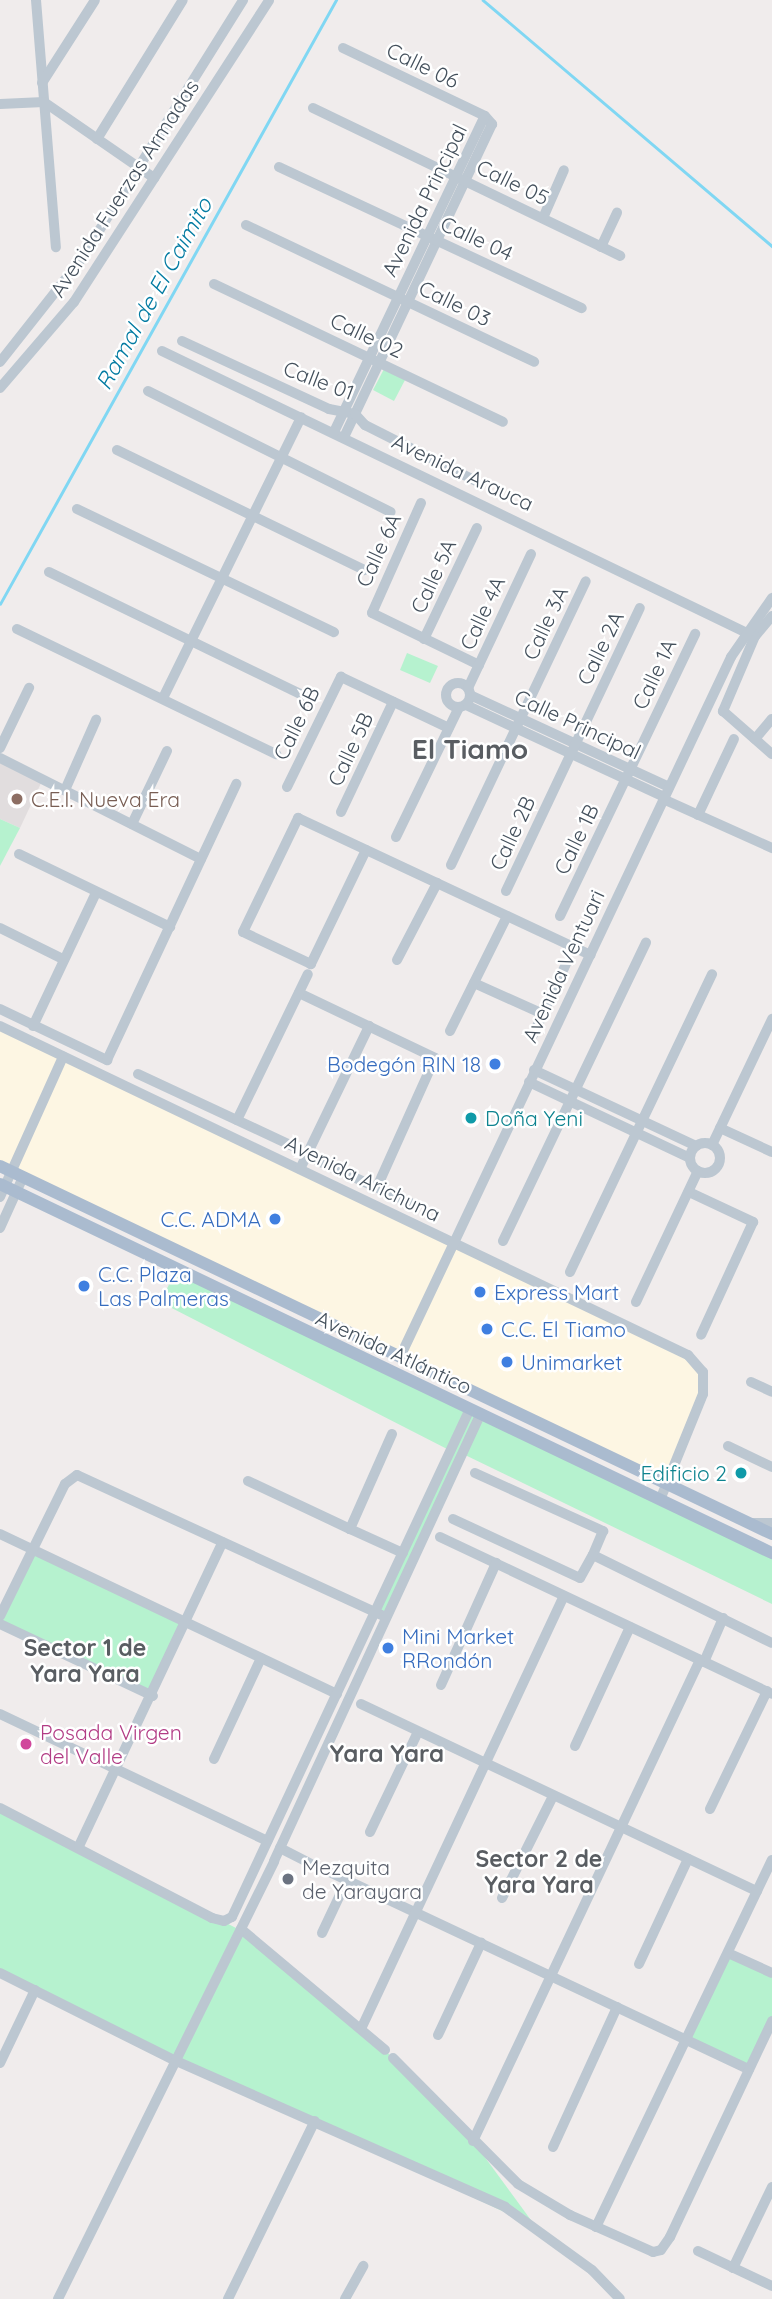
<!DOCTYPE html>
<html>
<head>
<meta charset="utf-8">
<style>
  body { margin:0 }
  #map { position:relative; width:772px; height:2299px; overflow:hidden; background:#f0ecec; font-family:Quicksand,sans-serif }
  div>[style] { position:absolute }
  .commercial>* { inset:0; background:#fdf6e3 }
  .education>* { inset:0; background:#e1ddde }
  .green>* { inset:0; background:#b6f2cf }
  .stream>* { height:2.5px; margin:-1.25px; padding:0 1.25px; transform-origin:1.25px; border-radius:1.25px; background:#80d7f3 }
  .minor>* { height:10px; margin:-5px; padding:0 5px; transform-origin:5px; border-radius:5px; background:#bcc7d1 }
  .minor>.ring { margin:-5px; padding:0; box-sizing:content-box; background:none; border:10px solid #bcc7d1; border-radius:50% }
  .major>* { height:12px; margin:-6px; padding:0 6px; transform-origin:6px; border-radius:6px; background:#aabbcf }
  .dots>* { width:19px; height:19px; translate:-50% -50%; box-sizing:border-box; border:4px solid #fff; border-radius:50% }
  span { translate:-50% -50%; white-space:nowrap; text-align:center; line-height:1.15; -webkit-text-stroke:5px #fff; paint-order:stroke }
  .street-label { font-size:21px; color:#44505c }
  .education-label { font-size:21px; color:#785e54 }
  .left { translate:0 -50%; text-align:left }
  .shop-label { font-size:21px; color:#366cbe }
  .right { translate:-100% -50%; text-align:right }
  .culture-label { font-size:21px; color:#0d838f }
  .hotel-label { font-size:21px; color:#b23c85 }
  .worship-label { font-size:21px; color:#5b616d }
  .water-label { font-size:23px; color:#037ba2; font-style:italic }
  .neighbourhood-label { font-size:23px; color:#595d62; font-weight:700 }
  .quarter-label { font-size:24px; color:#595d62; font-weight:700 }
  .district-label { font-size:28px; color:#595d62; font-weight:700 }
</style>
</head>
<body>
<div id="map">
  <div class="commercial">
    <div style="clip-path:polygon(0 1026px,678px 1349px,704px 1377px,667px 1484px,0 1166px)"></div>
  </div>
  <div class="education">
    <div style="clip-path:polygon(0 758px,43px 779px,20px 828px,0 819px)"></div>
  </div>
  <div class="green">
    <div style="clip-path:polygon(384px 369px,405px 380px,394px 401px,373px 390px)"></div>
    <div style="clip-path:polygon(407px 653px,438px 666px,430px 683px,400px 670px)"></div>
    <div style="clip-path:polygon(0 819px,20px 828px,0 866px)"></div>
    <div style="clip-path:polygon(177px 1269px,772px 1553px,772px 1604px,463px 1454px,387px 1618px,376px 1612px,451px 1451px,160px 1302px)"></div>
    <div style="clip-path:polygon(32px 1549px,188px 1623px,153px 1696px,0 1624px)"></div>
    <div style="clip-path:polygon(0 1808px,240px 1930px,385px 2050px,473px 2141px,536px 2227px,0 1973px)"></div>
    <div style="clip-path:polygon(728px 1953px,772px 1973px,772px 2021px,749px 2069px,686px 2039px)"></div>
  </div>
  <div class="stream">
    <div style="left:483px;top:0;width:380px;rotate:40.4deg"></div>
    <div style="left:0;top:604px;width:691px;rotate:-60.91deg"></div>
  </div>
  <div class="minor">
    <div style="left:36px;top:0;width:248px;rotate:85.4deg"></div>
    <div style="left:343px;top:48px;width:157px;rotate:25.6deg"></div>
    <div style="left:485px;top:116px;width:11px;rotate:49deg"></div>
    <div style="left:492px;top:124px;width:346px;rotate:115.3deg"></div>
    <div style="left:42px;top:83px;width:98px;rotate:-57.4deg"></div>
    <div style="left:0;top:104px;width:44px;rotate:-2.6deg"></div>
    <div style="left:44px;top:102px;width:134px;rotate:34.6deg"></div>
    <div style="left:313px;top:108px;width:341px;rotate:25.7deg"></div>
    <div style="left:97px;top:139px;width:163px;rotate:-58.3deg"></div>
    <div style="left:279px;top:167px;width:334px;rotate:25deg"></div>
    <div style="left:543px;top:218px;width:52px;rotate:-66.4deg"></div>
    <div style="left:246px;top:225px;width:319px;rotate:25.4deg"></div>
    <div style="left:601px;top:247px;width:38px;rotate:-65deg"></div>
    <div style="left:214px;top:284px;width:320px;rotate:25.5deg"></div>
    <div style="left:182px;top:341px;width:162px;rotate:24.8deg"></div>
    <div style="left:329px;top:409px;width:26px;rotate:11deg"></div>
    <div style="left:355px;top:414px;width:15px;rotate:48deg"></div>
    <div style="left:365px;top:425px;width:124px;rotate:26.8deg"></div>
    <div style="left:162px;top:351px;width:647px;rotate:25.73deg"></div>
    <div style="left:0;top:362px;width:132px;rotate:-51.7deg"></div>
    <div style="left:82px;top:258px;width:304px;rotate:-58deg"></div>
    <div style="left:0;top:388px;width:113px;rotate:-49.3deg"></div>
    <div style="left:74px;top:302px;width:359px;rotate:-57.1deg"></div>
    <div style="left:148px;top:391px;width:271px;rotate:26.5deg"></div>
    <div style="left:334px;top:432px;width:350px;rotate:-64.5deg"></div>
    <div style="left:117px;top:450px;width:275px;rotate:25.9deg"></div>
    <div style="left:421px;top:503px;width:120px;rotate:114deg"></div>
    <div style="left:372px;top:613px;width:119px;rotate:25.9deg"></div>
    <div style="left:77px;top:509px;width:285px;rotate:25.6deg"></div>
    <div style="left:49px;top:572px;width:284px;rotate:25.9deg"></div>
    <div style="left:772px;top:616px;width:26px;rotate:130deg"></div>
    <div style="left:755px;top:636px;width:82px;rotate:113.1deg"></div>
    <div style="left:723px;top:711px;width:65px;rotate:41.3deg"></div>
    <div style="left:17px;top:629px;width:288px;rotate:25.8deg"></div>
    <div style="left:424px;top:639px;width:123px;rotate:-64.5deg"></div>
    <div class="ring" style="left:446px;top:683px;width:14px;height:14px"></div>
    <div style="left:468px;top:688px;width:148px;rotate:-64.8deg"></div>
    <div style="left:470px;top:695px;width:219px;rotate:24.8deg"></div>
    <div style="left:163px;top:698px;width:313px;rotate:-63.8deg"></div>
    <div style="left:466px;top:705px;width:218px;rotate:24.9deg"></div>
    <div style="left:755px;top:739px;width:26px;rotate:-50deg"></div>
    <div style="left:0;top:748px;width:67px;rotate:-64.2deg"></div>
    <div style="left:0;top:758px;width:225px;rotate:26.7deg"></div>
    <div style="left:287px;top:787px;width:123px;rotate:-63.9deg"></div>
    <div style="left:341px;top:677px;width:119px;rotate:25.3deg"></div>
    <div style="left:65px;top:790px;width:77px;rotate:-66.1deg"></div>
    <div style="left:663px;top:799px;width:120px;rotate:24.2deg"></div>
    <div style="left:341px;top:812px;width:122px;rotate:-64.7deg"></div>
    <div style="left:698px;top:815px;width:84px;rotate:-64.7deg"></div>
    <div style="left:132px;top:824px;width:81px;rotate:-64.4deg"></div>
    <div style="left:396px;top:837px;width:144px;rotate:-64.1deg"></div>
    <div style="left:366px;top:850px;width:127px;rotate:115.8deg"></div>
    <div style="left:311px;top:964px;width:75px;rotate:-154.8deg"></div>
    <div style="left:243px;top:932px;width:127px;rotate:-64.2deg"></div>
    <div style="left:298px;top:818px;width:323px;rotate:25.1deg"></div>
    <div style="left:19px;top:854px;width:168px;rotate:25.8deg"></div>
    <div style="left:451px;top:865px;width:314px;rotate:-64.6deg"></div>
    <div style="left:506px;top:891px;width:313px;rotate:-64.7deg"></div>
    <div style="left:560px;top:916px;width:313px;rotate:-64.4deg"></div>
    <div style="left:0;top:928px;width:70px;rotate:26.2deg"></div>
    <div style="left:397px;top:960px;width:87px;rotate:-62.5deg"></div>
    <div style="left:474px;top:983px;width:76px;rotate:24.2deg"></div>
    <div style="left:299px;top:993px;width:151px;rotate:25.5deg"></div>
    <div style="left:435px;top:1058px;width:141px;rotate:114.2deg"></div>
    <div style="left:0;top:1009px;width:119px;rotate:25.5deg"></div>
    <div style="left:107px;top:1060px;width:305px;rotate:-64.9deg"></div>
    <div style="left:0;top:1026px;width:763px;rotate:25.56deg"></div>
    <div style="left:688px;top:1355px;width:23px;rotate:49deg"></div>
    <div style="left:703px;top:1372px;width:22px;rotate:90deg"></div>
    <div style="left:703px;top:1394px;width:114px;rotate:112.1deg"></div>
    <div style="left:33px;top:1026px;width:147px;rotate:-64.7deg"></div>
    <div style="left:450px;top:1031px;width:128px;rotate:-63.6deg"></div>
    <div style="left:533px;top:1035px;width:78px;rotate:-65.1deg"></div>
    <div style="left:534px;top:1070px;width:179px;rotate:25.1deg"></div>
    <div style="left:138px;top:1074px;width:175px;rotate:25deg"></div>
    <div style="left:529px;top:1082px;width:178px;rotate:25.3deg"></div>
    <div style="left:237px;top:1120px;width:162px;rotate:-64.1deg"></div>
    <div style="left:720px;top:1128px;width:57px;rotate:24.8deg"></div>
    <div class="ring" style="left:690px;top:1143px;width:20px;height:20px"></div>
    <div style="left:712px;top:1145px;width:140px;rotate:-64.5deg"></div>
    <div style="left:318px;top:1161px;width:100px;rotate:24.3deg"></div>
    <div style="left:300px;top:1169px;width:159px;rotate:-64.2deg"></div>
    <div style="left:689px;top:1192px;width:71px;rotate:25.1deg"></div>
    <div style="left:753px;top:1222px;width:124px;rotate:114.7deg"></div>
    <div style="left:0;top:1197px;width:154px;rotate:-65.8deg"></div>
    <div style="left:0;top:1228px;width:56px;rotate:-65.7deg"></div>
    <div style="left:503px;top:1241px;width:331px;rotate:-64.4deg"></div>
    <div style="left:570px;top:1272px;width:330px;rotate:-64.5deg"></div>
    <div style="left:636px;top:1302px;width:145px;rotate:-64.7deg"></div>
    <div style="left:400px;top:1357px;width:774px;rotate:-64.69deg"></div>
    <div style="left:731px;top:657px;width:72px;rotate:-55.2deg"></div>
    <div style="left:751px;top:1382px;width:23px;rotate:25deg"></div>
    <div style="left:392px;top:1434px;width:104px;rotate:113.9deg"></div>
    <div style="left:350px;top:1529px;width:58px;rotate:24.4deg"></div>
    <div style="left:728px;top:1446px;width:49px;rotate:25.5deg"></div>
    <div style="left:475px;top:1473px;width:141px;rotate:24.4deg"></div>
    <div style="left:603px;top:1531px;width:26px;rotate:113deg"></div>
    <div style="left:593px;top:1555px;width:199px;rotate:26.2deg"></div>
    <div style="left:248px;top:1481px;width:113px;rotate:25.2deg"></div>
    <div style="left:453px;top:1519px;width:140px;rotate:24.9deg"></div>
    <div style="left:580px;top:1578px;width:26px;rotate:-61deg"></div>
    <div style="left:750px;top:1523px;width:22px"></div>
    <div style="left:0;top:1534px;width:373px;rotate:25.4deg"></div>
    <div style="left:440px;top:1537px;width:367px;rotate:25.3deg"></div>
    <div style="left:0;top:1616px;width:147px;rotate:-63.8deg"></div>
    <div style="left:65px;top:1484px;width:15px;rotate:-37deg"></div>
    <div style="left:77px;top:1475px;width:335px;rotate:24.7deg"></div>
    <div style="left:0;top:1624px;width:169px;rotate:25.2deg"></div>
    <div style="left:704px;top:1662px;width:48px;rotate:-66.6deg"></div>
    <div style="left:441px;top:1685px;width:134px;rotate:-65.7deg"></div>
    <div style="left:361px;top:1704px;width:438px;rotate:25.3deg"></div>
    <div style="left:0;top:1714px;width:296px;rotate:25.4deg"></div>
    <div style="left:575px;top:1746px;width:131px;rotate:-65.2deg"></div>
    <div style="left:214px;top:1759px;width:111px;rotate:-65deg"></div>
    <div style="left:0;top:1808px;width:239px;rotate:27.4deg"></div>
    <div style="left:212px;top:1918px;width:12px;rotate:14deg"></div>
    <div style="left:224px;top:1921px;width:9px;rotate:-27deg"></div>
    <div style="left:232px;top:1917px;width:561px;rotate:-64.9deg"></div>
    <div style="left:710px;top:1809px;width:131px;rotate:-64.2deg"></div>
    <div style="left:370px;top:1832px;width:111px;rotate:-64.4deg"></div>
    <div style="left:79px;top:1846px;width:336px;rotate:-64.7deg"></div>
    <div style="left:280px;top:1848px;width:36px;rotate:27deg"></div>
    <div style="left:321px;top:1868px;width:473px;rotate:25.2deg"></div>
    <div style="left:502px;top:1898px;width:114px;rotate:-63.4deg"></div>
    <div style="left:241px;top:1929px;width:188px;rotate:40deg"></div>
    <div style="left:322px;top:1933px;width:59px;rotate:-64.7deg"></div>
    <div style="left:728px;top:1953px;width:48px;rotate:24.4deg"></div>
    <div style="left:639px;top:1964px;width:116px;rotate:-65deg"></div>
    <div style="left:0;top:1973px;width:195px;rotate:26.6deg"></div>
    <div style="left:174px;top:2060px;width:362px;rotate:23.9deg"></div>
    <div style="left:505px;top:2207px;width:107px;rotate:35.9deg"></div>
    <div style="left:592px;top:2270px;width:40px;rotate:46deg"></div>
    <div style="left:361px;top:2029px;width:478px;rotate:-64.9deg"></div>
    <div style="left:438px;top:2035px;width:102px;rotate:-64.9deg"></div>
    <div style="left:393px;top:2058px;width:177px;rotate:45.2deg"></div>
    <div style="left:518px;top:2184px;width:61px;rotate:30.8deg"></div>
    <div style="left:570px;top:2215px;width:91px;rotate:24deg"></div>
    <div style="left:653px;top:2252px;width:8px;rotate:-14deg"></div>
    <div style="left:661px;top:2250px;width:16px;rotate:-55deg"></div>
    <div style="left:670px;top:2237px;width:239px;rotate:-64.7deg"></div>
    <div style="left:0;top:2063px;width:81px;rotate:-64.4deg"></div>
    <div style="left:473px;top:2141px;width:532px;rotate:-64.74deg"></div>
    <div style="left:553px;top:2147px;width:154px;rotate:-65.4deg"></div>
    <div style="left:596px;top:2227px;width:407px;rotate:-64.4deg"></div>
    <div style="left:698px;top:2251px;width:82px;rotate:25.3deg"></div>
    <div style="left:733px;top:2268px;width:90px;rotate:-64.3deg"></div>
    <div style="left:58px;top:2299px;width:488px;rotate:-63.7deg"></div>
    <div style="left:274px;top:1861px;width:493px;rotate:-65.2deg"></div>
    <div style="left:228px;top:2299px;width:198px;rotate:-64deg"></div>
    <div style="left:345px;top:2299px;width:38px;rotate:-61deg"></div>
  </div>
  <div class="major">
    <div style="left:0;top:1166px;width:855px;rotate:25.49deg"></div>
    <div style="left:0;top:1184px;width:856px;rotate:25.55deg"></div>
  </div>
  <div class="dots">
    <div style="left:17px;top:799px;background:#8d6e63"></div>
    <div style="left:495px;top:1064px;background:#3f7fe0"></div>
    <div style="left:471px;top:1118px;background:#0f9aa8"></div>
    <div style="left:275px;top:1219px;background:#3f7fe0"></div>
    <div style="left:84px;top:1286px;background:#3f7fe0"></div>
    <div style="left:480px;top:1292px;background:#3f7fe0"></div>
    <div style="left:487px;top:1329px;background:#3f7fe0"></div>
    <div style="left:507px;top:1362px;background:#3f7fe0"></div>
    <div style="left:741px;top:1473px;background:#0f9aa8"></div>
    <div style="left:388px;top:1648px;background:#3f7fe0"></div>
    <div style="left:26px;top:1744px;background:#d1479c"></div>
    <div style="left:288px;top:1879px;background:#6b7280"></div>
  </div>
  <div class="street-label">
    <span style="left:423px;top:65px;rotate:26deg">Calle 06</span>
    <span style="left:513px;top:182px;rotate:26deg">Calle 05</span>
    <span style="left:124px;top:188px;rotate:-57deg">Avenida Fuerzas Armadas</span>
    <span style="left:424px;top:200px;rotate:-64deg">Avenida Principal</span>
    <span style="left:477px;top:238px;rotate:25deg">Calle 04</span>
    <span style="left:455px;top:303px;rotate:26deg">Calle 03</span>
    <span style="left:367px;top:335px;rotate:25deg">Calle 02</span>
    <span style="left:319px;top:380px;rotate:21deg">Calle 01</span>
    <span style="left:463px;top:472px;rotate:25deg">Avenida Arauca</span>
    <span style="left:378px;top:550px;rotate:-65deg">Calle 6A</span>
    <span style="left:433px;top:576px;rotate:-65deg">Calle 5A</span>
    <span style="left:482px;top:613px;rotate:-65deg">Calle 4A</span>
    <span style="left:545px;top:623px;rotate:-65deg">Calle 3A</span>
    <span style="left:600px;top:648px;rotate:-64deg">Calle 2A</span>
    <span style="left:654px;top:674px;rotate:-65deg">Calle 1A</span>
    <span style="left:296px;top:723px;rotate:-64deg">Calle 6B</span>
    <span style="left:578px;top:724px;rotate:25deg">Calle Principal</span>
    <span style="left:350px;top:749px;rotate:-65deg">Calle 5B</span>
    <span style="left:512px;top:833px;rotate:-65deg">Calle 2B</span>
    <span style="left:576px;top:839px;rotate:-64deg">Calle 1B</span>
    <span style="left:563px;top:966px;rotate:-65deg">Avenida Ventuari</span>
    <span style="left:363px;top:1178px;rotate:26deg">Avenida Arichuna</span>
    <span style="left:394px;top:1352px;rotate:25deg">Avenida Atlántico</span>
  </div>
  <div class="education-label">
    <span class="left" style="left:31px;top:799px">C.E.I. Nueva Era</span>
  </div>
  <div class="shop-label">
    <span class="right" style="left:481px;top:1064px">Bodegón RIN 18</span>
    <span class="right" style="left:261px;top:1219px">C.C. ADMA</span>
    <span class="left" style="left:98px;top:1286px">C.C. Plaza<br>Las Palmeras</span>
    <span class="left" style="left:494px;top:1292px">Express Mart</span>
    <span class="left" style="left:501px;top:1329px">C.C. El Tiamo</span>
    <span class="left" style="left:521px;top:1362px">Unimarket</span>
    <span class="left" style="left:402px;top:1648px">Mini Market<br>RRondón</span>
  </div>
  <div class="culture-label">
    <span class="left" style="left:485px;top:1118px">Doña Yeni</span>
    <span class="right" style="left:727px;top:1473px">Edificio 2</span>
  </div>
  <div class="hotel-label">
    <span class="left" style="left:40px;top:1744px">Posada Virgen<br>del Valle</span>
  </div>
  <div class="worship-label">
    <span class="left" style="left:302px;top:1879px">Mezquita<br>de Yarayara</span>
  </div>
  <div class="water-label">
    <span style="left:154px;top:294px;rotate:-61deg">Ramal de El Caimito</span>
  </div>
  <div class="neighbourhood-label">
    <span style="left:85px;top:1661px">Sector 1 de<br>Yara Yara</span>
    <span style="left:539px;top:1872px">Sector 2 de<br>Yara Yara</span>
  </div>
  <div class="quarter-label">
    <span style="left:387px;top:1754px">Yara Yara</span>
  </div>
  <div class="district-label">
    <span style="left:470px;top:749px">El Tiamo</span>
  </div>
</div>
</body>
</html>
